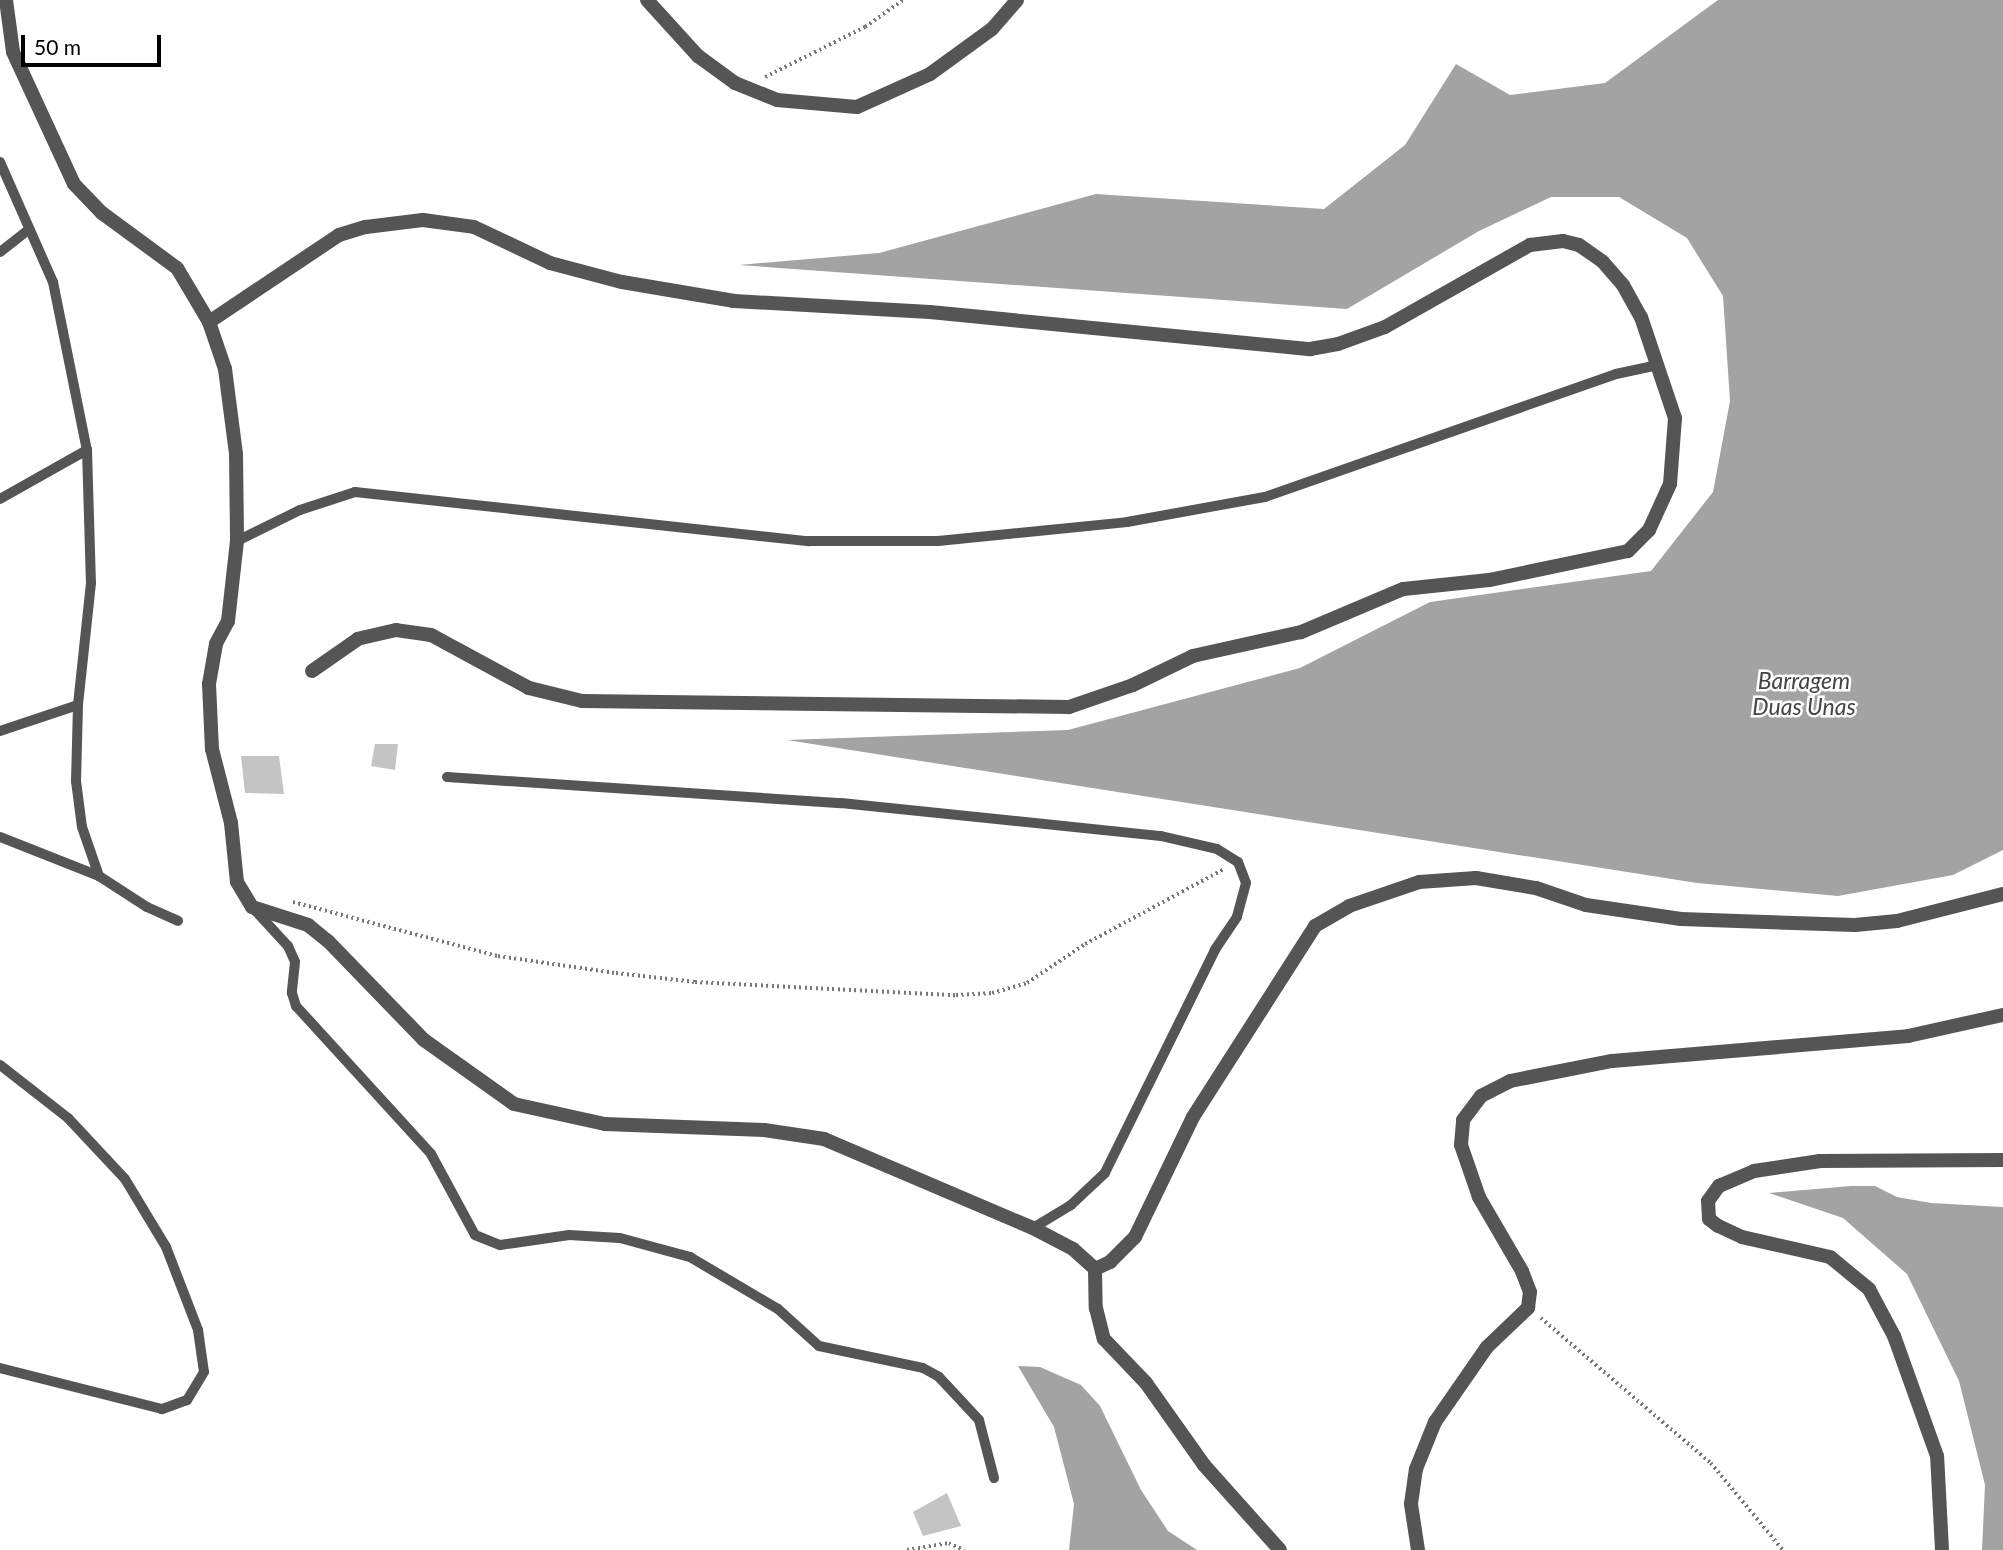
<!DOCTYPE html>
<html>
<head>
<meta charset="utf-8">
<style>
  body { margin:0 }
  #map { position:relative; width:2003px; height:1550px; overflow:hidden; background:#fff; font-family:Lato,sans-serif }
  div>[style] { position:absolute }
  .water>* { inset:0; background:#a3a3a3 }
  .building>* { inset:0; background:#c4c4c4 }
  .path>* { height:3.5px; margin-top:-1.75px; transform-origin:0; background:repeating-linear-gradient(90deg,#777 0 2px,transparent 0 5.5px) }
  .lane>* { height:10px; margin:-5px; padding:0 5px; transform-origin:5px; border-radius:5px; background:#555 }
  .street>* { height:14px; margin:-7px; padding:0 7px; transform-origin:7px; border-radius:7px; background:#555 }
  span { translate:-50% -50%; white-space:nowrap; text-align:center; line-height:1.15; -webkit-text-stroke:5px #fff; paint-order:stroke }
  .water-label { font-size:23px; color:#444; font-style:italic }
  .scale { position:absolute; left:21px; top:35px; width:140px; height:32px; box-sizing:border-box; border:4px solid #000; border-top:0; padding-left:9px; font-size:21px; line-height:24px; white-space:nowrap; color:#000; -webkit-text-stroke:5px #fff; paint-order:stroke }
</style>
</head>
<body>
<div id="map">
  <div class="water">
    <div style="clip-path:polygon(1718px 0,2003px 0,2003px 850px,1953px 875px,1838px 896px,1697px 883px,787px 740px,1068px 730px,1300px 668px,1430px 602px,1651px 571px,1713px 492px,1730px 401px,1723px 296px,1687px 238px,1619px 197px,1551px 197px,1479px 231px,1347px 309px,739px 265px,879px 253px,1096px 194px,1324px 209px,1405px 145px,1456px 64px,1510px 95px,1605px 83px)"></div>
    <div style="clip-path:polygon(1851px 1186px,1875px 1186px,1897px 1197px,1931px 1203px,2003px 1207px,2003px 1550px,1982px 1550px,1985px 1485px,1959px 1381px,1907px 1274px,1843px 1218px,1769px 1193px)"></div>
    <div style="clip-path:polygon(1018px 1366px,1040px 1367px,1081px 1385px,1100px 1406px,1141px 1490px,1168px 1531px,1197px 1550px,1069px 1550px,1074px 1504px,1054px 1427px)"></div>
  </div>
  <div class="building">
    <div style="clip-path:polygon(375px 744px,398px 744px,395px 770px,371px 766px)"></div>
    <div style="clip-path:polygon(241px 756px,279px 756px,284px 794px,245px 793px)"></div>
    <div style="clip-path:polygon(947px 1493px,961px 1526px,923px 1536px,913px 1512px)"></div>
  </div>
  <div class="path">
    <div style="left:765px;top:77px;width:112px;rotate:-26.6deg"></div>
    <div style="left:865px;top:27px;width:47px;rotate:-35.4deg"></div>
    <div style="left:293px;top:902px;width:212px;rotate:14.8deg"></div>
    <div style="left:498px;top:956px;width:119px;rotate:8.2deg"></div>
    <div style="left:616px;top:973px;width:80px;rotate:6.5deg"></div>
    <div style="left:695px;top:982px;width:261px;rotate:2.9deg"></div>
    <div style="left:956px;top:995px;width:36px;rotate:-3deg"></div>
    <div style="left:992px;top:993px;width:36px;rotate:-16deg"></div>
    <div style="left:1027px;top:983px;width:70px;rotate:-33.9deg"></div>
    <div style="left:1085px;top:944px;width:158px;rotate:-28.3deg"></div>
    <div style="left:1541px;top:1318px;width:223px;rotate:40.5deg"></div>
    <div style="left:1711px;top:1463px;width:113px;rotate:50.4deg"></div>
    <div style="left:907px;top:1550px;width:43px;rotate:-9.5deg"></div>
    <div style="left:949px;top:1543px;width:17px;rotate:25deg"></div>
  </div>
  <div class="lane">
    <div style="left:0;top:162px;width:131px;rotate:66.2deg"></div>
    <div style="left:53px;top:282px;width:171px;rotate:78.6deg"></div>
    <div style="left:87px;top:450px;width:133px;rotate:88.3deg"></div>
    <div style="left:91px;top:583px;width:123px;rotate:96.1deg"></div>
    <div style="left:78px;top:705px;width:76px;rotate:91.5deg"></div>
    <div style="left:76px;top:781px;width:46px;rotate:82.6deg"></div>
    <div style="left:82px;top:827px;width:52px;rotate:70.9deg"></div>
    <div style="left:0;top:252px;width:36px;rotate:-38deg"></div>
    <div style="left:0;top:499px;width:100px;rotate:-29.4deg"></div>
    <div style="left:237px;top:541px;width:70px;rotate:-26.2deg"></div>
    <div style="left:300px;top:510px;width:58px;rotate:-18.1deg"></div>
    <div style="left:355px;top:492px;width:457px;rotate:6.2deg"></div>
    <div style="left:809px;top:541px;width:129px"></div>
    <div style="left:938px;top:541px;width:190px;rotate:-5.7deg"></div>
    <div style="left:1127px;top:522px;width:140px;rotate:-10.3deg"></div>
    <div style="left:1265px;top:497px;width:372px;rotate:-19.3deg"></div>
    <div style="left:1616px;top:374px;width:43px;rotate:-12.1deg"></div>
    <div style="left:0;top:731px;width:82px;rotate:-18.4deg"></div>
    <div style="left:447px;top:777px;width:395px;rotate:3.8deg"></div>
    <div style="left:841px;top:803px;width:322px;rotate:5.9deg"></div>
    <div style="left:1161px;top:836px;width:57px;rotate:13.1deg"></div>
    <div style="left:1217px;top:849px;width:25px;rotate:32deg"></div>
    <div style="left:1238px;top:862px;width:22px;rotate:69deg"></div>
    <div style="left:1246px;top:883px;width:35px;rotate:105deg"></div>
    <div style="left:1237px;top:917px;width:40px;rotate:124deg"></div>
    <div style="left:1215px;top:950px;width:249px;rotate:116.3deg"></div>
    <div style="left:1105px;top:1173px;width:47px;rotate:136.7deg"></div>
    <div style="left:1071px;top:1205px;width:44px;rotate:148.8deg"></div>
    <div style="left:0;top:837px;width:106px;rotate:21.5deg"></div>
    <div style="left:99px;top:876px;width:57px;rotate:32.9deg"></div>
    <div style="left:147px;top:907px;width:34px;rotate:24deg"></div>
    <div style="left:253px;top:908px;width:52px;rotate:47.4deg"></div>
    <div style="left:288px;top:946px;width:17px;rotate:66deg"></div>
    <div style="left:295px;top:962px;width:31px;rotate:96deg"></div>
    <div style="left:292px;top:993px;width:14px;rotate:73deg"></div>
    <div style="left:296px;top:1006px;width:200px;rotate:47.6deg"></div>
    <div style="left:431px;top:1154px;width:92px;rotate:61.5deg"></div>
    <div style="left:475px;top:1235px;width:27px;rotate:22deg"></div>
    <div style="left:500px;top:1245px;width:70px;rotate:-8.2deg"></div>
    <div style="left:569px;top:1235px;width:51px;rotate:3.4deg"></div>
    <div style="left:620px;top:1238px;width:73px;rotate:15.2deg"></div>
    <div style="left:690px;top:1257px;width:102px;rotate:30.6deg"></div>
    <div style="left:778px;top:1309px;width:55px;rotate:42.1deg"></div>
    <div style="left:819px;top:1346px;width:106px;rotate:11.9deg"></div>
    <div style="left:923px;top:1368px;width:18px;rotate:29deg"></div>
    <div style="left:939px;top:1377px;width:59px;rotate:47.1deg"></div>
    <div style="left:979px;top:1420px;width:60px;rotate:75.5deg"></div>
    <div style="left:0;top:1065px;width:86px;rotate:37.9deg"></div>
    <div style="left:68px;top:1118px;width:83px;rotate:46.9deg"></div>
    <div style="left:125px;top:1179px;width:79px;rotate:58.9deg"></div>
    <div style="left:166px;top:1247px;width:89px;rotate:68.9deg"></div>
    <div style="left:198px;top:1330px;width:42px;rotate:81.9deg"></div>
    <div style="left:204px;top:1372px;width:33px;rotate:121deg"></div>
    <div style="left:187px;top:1400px;width:27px;rotate:160deg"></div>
    <div style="left:162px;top:1409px;width:167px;rotate:-165.8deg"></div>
  </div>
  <div class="street">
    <div style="left:6px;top:0;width:52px;rotate:82.3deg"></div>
    <div style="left:13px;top:52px;width:145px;rotate:65.2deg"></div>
    <div style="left:74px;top:184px;width:40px;rotate:46deg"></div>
    <div style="left:102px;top:213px;width:93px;rotate:36.3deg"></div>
    <div style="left:177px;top:268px;width:63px;rotate:59.3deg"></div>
    <div style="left:209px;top:322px;width:50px;rotate:71.2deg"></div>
    <div style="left:225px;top:369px;width:86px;rotate:82.6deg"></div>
    <div style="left:236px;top:454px;width:87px;rotate:89.3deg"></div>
    <div style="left:237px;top:541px;width:81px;rotate:96.4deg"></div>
    <div style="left:228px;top:621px;width:26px;rotate:118deg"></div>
    <div style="left:216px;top:644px;width:41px;rotate:99.9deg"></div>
    <div style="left:209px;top:684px;width:65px;rotate:87.4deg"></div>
    <div style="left:212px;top:749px;width:76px;rotate:75.6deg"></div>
    <div style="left:231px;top:823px;width:59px;rotate:84.2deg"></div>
    <div style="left:237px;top:882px;width:29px;rotate:59deg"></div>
    <div style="left:252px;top:907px;width:59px;rotate:17.8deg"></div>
    <div style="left:308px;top:925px;width:26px;rotate:39deg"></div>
    <div style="left:328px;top:941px;width:138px;rotate:45.9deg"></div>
    <div style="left:424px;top:1040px;width:110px;rotate:35.4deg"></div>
    <div style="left:514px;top:1104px;width:93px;rotate:12.4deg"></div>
    <div style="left:605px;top:1124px;width:159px;rotate:2.2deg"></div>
    <div style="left:764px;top:1130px;width:61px;rotate:8.5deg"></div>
    <div style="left:824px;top:1139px;width:227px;rotate:23.1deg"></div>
    <div style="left:1033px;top:1228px;width:45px;rotate:27.7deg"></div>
    <div style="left:1073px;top:1249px;width:30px;rotate:42deg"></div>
    <div style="left:1095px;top:1269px;width:17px;rotate:-25deg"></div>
    <div style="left:1110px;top:1262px;width:35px;rotate:-45deg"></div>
    <div style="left:1135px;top:1237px;width:133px;rotate:-64.2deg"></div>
    <div style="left:1193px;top:1117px;width:227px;rotate:-57.4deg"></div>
    <div style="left:1315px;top:926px;width:39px;rotate:-30deg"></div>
    <div style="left:1349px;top:906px;width:74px;rotate:-18.9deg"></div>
    <div style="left:1419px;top:882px;width:57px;rotate:-4deg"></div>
    <div style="left:1476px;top:878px;width:61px;rotate:9.5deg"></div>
    <div style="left:1536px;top:888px;width:53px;rotate:18.8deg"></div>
    <div style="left:1586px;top:905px;width:96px;rotate:8.4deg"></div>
    <div style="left:1681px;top:919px;width:174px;rotate:2deg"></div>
    <div style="left:1855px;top:925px;width:42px;rotate:-5.4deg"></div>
    <div style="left:1897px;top:921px;width:109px;rotate:-14.3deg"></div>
    <div style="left:647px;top:0;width:76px;rotate:47.7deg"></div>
    <div style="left:698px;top:56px;width:46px;rotate:36.1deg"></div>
    <div style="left:735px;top:83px;width:45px;rotate:22deg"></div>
    <div style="left:777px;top:100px;width:80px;rotate:5deg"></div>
    <div style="left:857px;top:107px;width:80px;rotate:-24.3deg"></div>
    <div style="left:930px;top:74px;width:77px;rotate:-36deg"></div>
    <div style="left:992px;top:29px;width:38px;rotate:-49deg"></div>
    <div style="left:209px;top:322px;width:156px;rotate:-33.8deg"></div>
    <div style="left:339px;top:235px;width:28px;rotate:-17deg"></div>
    <div style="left:366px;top:227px;width:57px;rotate:-7deg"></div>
    <div style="left:423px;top:220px;width:51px;rotate:7.8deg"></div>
    <div style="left:474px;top:227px;width:84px;rotate:25.3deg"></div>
    <div style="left:550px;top:263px;width:74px;rotate:14.8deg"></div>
    <div style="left:622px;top:282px;width:114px;rotate:9.6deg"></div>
    <div style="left:734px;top:301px;width:196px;rotate:3.2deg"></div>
    <div style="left:930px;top:312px;width:382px;rotate:5.6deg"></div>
    <div style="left:1310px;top:349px;width:28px;rotate:-10deg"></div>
    <div style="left:1338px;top:344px;width:50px;rotate:-19.9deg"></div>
    <div style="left:1385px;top:327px;width:167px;rotate:-29.5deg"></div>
    <div style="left:1530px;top:245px;width:33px;rotate:-7deg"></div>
    <div style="left:1563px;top:241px;width:16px;rotate:14deg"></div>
    <div style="left:1579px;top:245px;width:29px;rotate:35deg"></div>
    <div style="left:1603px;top:262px;width:30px;rotate:49deg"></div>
    <div style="left:1623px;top:285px;width:37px;rotate:61deg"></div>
    <div style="left:1641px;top:317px;width:107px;rotate:71.4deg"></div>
    <div style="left:1675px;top:418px;width:66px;rotate:94.3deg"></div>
    <div style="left:1670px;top:484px;width:51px;rotate:114.5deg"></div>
    <div style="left:1649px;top:530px;width:30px;rotate:135deg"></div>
    <div style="left:1628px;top:551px;width:142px;rotate:168.2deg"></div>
    <div style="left:1489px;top:580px;width:86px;rotate:174deg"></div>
    <div style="left:1403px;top:589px;width:111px;rotate:157.1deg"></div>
    <div style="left:1301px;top:632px;width:111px;rotate:167.5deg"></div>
    <div style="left:1193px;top:656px;width:67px;rotate:154.2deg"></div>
    <div style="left:1133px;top:685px;width:68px;rotate:161deg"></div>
    <div style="left:1069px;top:707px;width:487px;rotate:-179.3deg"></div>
    <div style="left:582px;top:701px;width:55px;rotate:-166.2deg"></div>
    <div style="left:529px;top:688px;width:111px;rotate:-151.6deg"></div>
    <div style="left:431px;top:635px;width:35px;rotate:-172deg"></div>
    <div style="left:396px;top:630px;width:39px;rotate:167deg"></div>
    <div style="left:358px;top:639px;width:56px;rotate:145.2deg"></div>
    <div style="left:1095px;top:1269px;width:39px;rotate:89deg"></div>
    <div style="left:1096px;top:1308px;width:32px;rotate:76deg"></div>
    <div style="left:1104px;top:1339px;width:61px;rotate:46.3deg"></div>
    <div style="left:1146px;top:1383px;width:100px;rotate:54.7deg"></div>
    <div style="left:1204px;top:1465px;width:114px;rotate:48.2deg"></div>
    <div style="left:1418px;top:1550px;width:47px;rotate:-98.7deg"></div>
    <div style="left:1411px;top:1504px;width:35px;rotate:-82deg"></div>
    <div style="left:1416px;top:1469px;width:51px;rotate:-68deg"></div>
    <div style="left:1435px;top:1422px;width:91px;rotate:-55.3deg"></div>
    <div style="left:1487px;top:1347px;width:57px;rotate:-43.6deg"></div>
    <div style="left:1528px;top:1308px;width:16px;rotate:-83deg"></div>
    <div style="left:1530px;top:1292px;width:22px;rotate:-111deg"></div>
    <div style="left:1522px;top:1271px;width:86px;rotate:-120.2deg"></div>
    <div style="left:1479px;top:1197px;width:55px;rotate:-109.1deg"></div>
    <div style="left:1461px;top:1145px;width:25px;rotate:-85deg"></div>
    <div style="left:1463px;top:1120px;width:30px;rotate:-53deg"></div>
    <div style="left:1481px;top:1096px;width:33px;rotate:-27deg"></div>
    <div style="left:1510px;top:1081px;width:104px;rotate:-11.1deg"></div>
    <div style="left:1612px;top:1061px;width:297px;rotate:-4.8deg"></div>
    <div style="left:1908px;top:1036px;width:97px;rotate:-12.5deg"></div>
    <div style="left:1942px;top:1550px;width:94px;rotate:-93deg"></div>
    <div style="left:1937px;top:1456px;width:127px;rotate:-109.7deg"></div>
    <div style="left:1894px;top:1336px;width:53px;rotate:-118deg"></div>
    <div style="left:1869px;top:1289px;width:50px;rotate:-140.6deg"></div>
    <div style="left:1830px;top:1257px;width:90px;rotate:-167.2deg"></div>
    <div style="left:1742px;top:1237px;width:26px;rotate:-155deg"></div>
    <div style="left:1718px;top:1226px;width:11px;rotate:-142deg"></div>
    <div style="left:1709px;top:1219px;width:18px;rotate:-93deg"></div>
    <div style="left:1708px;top:1201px;width:19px;rotate:-54deg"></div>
    <div style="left:1719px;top:1186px;width:38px;rotate:-23deg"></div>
    <div style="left:1754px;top:1171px;width:67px;rotate:-8.6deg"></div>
    <div style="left:1820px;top:1161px;width:183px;rotate:-0.3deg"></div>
  </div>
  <div class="water-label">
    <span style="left:1804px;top:693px">Barragem<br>Duas Unas</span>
  </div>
  <div class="scale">50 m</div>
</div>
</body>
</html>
